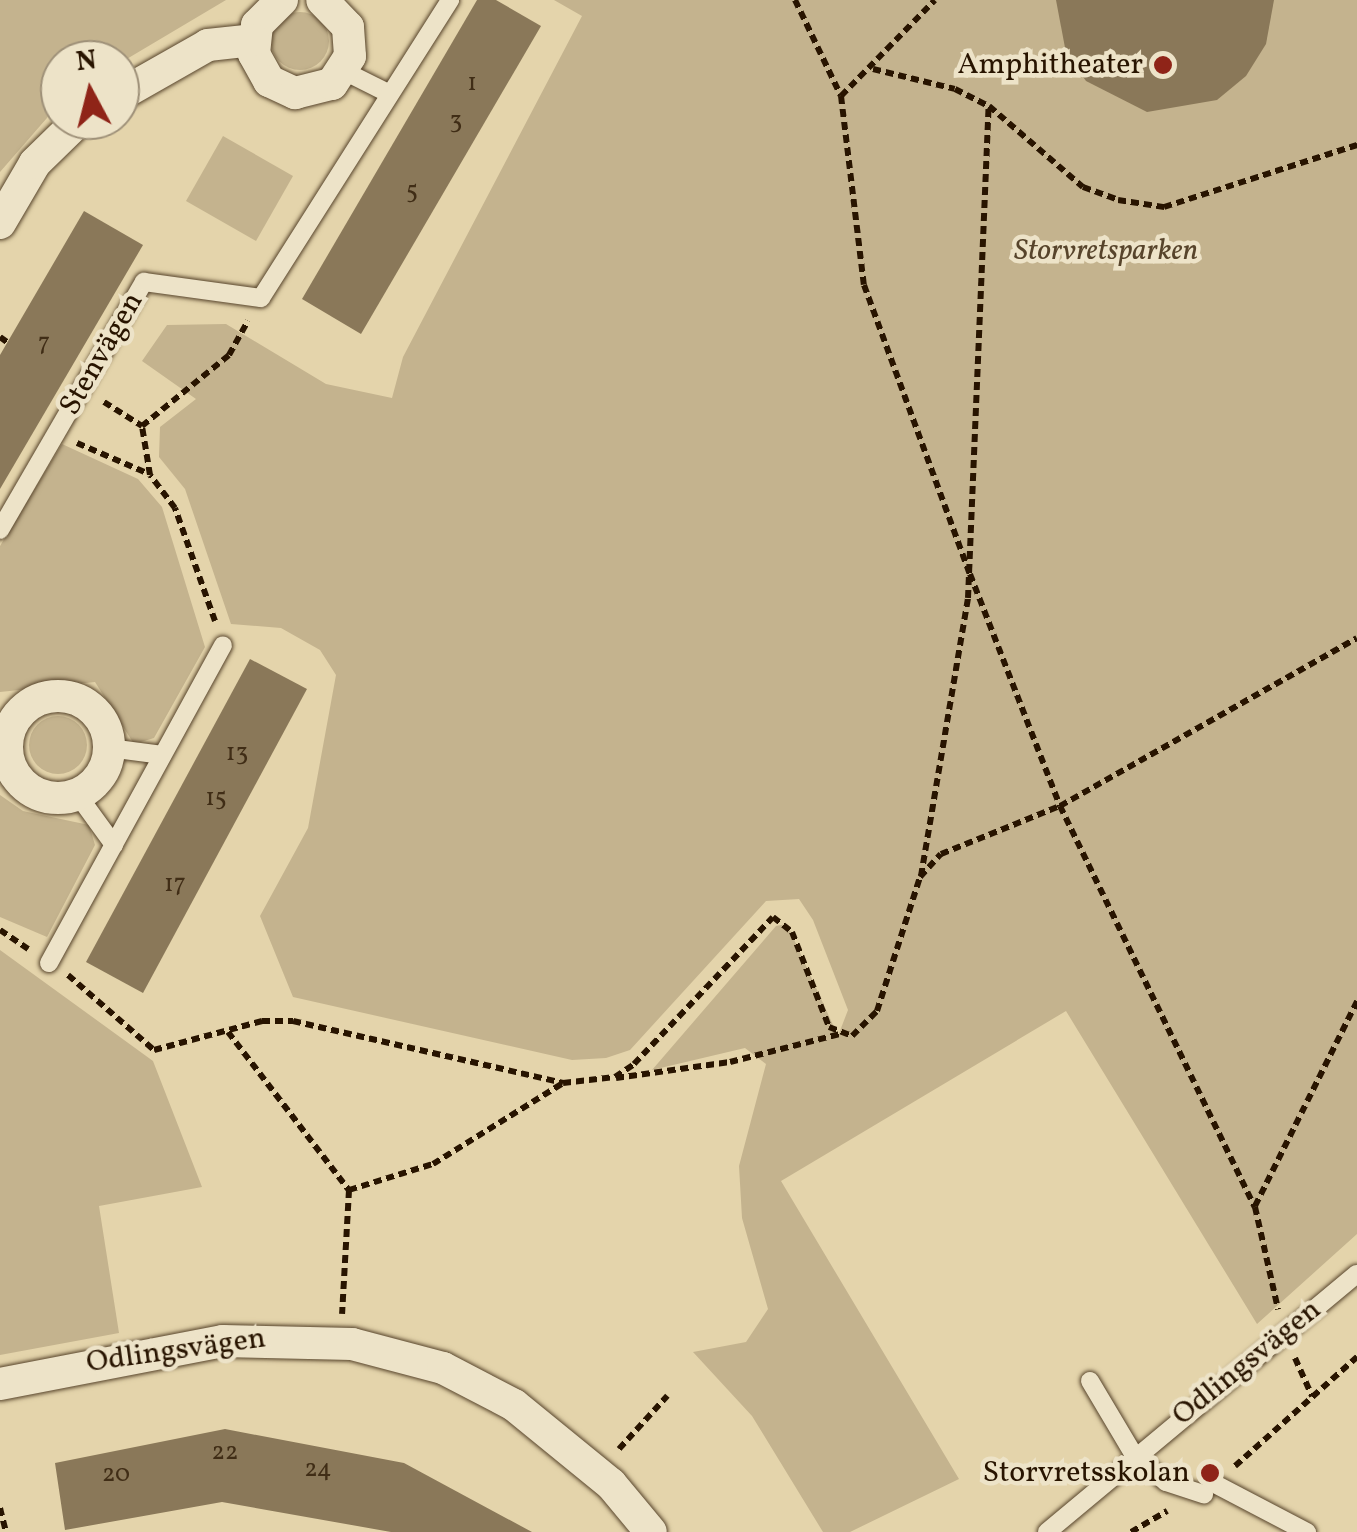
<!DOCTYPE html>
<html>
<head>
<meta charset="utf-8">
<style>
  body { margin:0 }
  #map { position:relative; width:1357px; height:1532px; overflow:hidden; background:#e4d4ab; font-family:Vollkorn,serif }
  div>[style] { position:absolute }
  .green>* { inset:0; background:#c4b38e }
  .round { border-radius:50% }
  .building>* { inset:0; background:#8a7859 }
  .path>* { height:6px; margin-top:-3px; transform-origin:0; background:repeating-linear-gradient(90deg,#281400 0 8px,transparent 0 13px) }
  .roads { filter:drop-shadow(0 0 2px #57442b) drop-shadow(0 0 2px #57442b) }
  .lane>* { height:18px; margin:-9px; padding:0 9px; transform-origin:9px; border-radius:9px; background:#ede3c8 }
  .street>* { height:32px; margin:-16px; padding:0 16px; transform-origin:16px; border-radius:16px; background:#ede3c8 }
  .street>.ring { margin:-16px; padding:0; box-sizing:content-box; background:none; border:32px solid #ede3c8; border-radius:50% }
  .dots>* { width:28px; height:28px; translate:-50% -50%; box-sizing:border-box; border:5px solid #ede3c8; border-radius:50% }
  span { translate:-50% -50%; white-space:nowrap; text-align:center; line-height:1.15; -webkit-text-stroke:9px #ede3c8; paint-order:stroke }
  .number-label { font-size:25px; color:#402d16 }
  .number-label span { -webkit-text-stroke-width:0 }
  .poi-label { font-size:30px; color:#281400 }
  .right { translate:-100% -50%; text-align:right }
  .park-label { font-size:30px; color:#57442b; font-style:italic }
  .street-label { font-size:30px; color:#281400 }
  .north { position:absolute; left:40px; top:40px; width:100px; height:100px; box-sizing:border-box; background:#ede3c8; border:2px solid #9e9078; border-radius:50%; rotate:353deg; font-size:28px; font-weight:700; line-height:40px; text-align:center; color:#281400 }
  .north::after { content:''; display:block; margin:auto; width:35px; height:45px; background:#8f2418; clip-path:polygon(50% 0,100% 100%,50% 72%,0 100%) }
</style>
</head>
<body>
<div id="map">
  <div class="green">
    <div style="clip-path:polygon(0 0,226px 0,120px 63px,60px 60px,60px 103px,0 172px)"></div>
    <div style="clip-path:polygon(554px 0,1357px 0,1357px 1234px,1257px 1324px,1066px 1011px,781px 1181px,959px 1479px,850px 1532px,823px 1532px,752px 1416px,693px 1352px,746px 1342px,768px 1309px,742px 1218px,739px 1166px,766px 1064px,745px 1048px,652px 1070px,776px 926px,787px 924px,838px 1036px,848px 1010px,813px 920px,799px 899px,766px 901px,630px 1050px,606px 1058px,572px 1060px,293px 997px,260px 916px,308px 828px,336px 675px,320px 650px,281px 628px,231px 624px,185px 489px,159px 457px,160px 427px,196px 399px,142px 361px,167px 325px,226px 324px,326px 384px,392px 398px,403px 357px,582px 16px)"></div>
    <div class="round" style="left:271px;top:12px;width:58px;height:58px"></div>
    <div style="clip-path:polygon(223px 136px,293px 176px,256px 241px,186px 201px)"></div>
    <div style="clip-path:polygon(62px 444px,138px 479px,162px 507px,205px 647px,154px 738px,134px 744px,95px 682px,0 692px,0 546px)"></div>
    <div class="round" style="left:29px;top:716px;width:58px;height:58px"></div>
    <div style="clip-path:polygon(0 795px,23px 811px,89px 825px,95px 845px,47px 937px,0 917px)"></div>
    <div style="clip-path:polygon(0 950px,153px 1061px,202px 1187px,99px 1206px,119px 1333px,0 1355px)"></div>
  </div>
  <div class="building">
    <div style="clip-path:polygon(477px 0,496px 0,541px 26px,361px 334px,302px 299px)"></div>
    <div style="clip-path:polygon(1056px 0,1274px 0,1266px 44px,1246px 76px,1217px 100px,1147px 112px,1086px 81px,1066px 53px)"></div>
    <div style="clip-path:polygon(84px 211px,143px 245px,0 489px,0 355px)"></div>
    <div style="clip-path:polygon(250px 659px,307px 689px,143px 993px,86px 962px)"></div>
    <div style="clip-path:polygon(225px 1429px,404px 1463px,532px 1532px,391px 1532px,222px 1502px,65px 1530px,55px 1463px)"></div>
  </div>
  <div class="path">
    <div style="left:795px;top:0;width:106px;rotate:64.4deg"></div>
    <div style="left:841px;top:96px;width:190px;rotate:83.1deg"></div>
    <div style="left:864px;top:285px;width:308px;rotate:69.9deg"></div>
    <div style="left:970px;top:574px;width:249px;rotate:68.8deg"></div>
    <div style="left:1060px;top:806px;width:446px;rotate:64.1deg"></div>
    <div style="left:1255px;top:1207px;width:105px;rotate:77.3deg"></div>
    <div style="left:873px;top:69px;width:84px;rotate:13.7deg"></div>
    <div style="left:955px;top:89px;width:38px;rotate:27deg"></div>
    <div style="left:989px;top:106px;width:124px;rotate:40.8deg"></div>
    <div style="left:1083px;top:187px;width:37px;rotate:20deg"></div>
    <div style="left:1118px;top:200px;width:47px;rotate:8.7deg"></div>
    <div style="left:1164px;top:207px;width:203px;rotate:-17.8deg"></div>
    <div style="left:841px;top:96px;width:134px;rotate:-45.6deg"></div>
    <div style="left:0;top:337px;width:9px;rotate:36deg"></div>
    <div style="left:104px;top:402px;width:45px;rotate:32.3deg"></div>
    <div style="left:77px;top:443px;width:78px;rotate:23.3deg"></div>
    <div style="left:215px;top:621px;width:120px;rotate:-109.5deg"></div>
    <div style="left:175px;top:508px;width:41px;rotate:-127.1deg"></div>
    <div style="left:150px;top:475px;width:50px;rotate:-99.3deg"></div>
    <div style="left:142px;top:426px;width:112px;rotate:-39.2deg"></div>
    <div style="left:229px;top:355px;width:39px;rotate:-61deg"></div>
    <div style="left:921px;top:876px;width:282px;rotate:-80.4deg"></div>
    <div style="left:968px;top:598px;width:492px;rotate:-87.6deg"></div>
    <div style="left:0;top:930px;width:34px;rotate:34deg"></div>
    <div style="left:68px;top:975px;width:114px;rotate:41.1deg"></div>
    <div style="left:154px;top:1050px;width:112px;rotate:-15deg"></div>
    <div style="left:262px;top:1021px;width:31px"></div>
    <div style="left:293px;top:1021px;width:277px;rotate:12.9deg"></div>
    <div style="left:563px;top:1083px;width:52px;rotate:-6.6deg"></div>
    <div style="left:615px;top:1077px;width:23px;rotate:-34deg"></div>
    <div style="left:634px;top:1064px;width:202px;rotate:-46.6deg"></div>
    <div style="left:773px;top:917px;width:24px;rotate:38deg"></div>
    <div style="left:792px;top:932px;width:102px;rotate:68.7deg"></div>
    <div style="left:829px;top:1027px;width:25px;rotate:21deg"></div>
    <div style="left:852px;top:1036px;width:35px;rotate:-45deg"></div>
    <div style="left:877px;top:1011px;width:141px;rotate:-72.2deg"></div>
    <div style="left:920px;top:877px;width:31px;rotate:-48deg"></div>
    <div style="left:941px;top:854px;width:128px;rotate:-22deg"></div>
    <div style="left:1060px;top:806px;width:341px;rotate:-29.5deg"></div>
    <div style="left:228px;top:1032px;width:199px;rotate:52.6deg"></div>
    <div style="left:349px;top:1190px;width:124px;rotate:93.2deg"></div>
    <div style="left:616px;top:1078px;width:115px;rotate:-8deg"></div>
    <div style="left:730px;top:1062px;width:114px;rotate:-14.3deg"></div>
    <div style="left:349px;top:1190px;width:88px;rotate:-17.2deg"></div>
    <div style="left:433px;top:1164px;width:153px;rotate:-31.9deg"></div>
    <div style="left:1255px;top:1206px;width:229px;rotate:-63.5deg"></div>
    <div style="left:1295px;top:1358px;width:42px;rotate:65.9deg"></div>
    <div style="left:619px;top:1449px;width:72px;rotate:-47.8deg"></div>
    <div style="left:1235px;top:1466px;width:164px;rotate:-41.8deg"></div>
    <div style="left:0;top:1508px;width:25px;rotate:76deg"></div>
    <div style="left:1131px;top:1532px;width:42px;rotate:-30.3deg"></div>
  </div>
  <div class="roads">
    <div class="lane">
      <div style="left:344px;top:71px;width:51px;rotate:26.6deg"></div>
      <div style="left:0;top:530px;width:287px;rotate:-59.9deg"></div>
      <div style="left:144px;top:282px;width:118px;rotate:7.8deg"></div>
      <div style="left:261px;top:298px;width:353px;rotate:-57.6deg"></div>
      <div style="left:109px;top:748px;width:54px;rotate:7.4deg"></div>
      <div style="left:77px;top:794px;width:63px;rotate:54deg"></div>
      <div style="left:49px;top:963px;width:362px;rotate:-61.3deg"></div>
      <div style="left:1090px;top:1381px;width:86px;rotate:59.3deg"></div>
      <div style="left:1134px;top:1455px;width:42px;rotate:40.2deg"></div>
      <div style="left:1166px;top:1482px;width:40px;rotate:18deg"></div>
      <div style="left:1215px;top:1484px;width:104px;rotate:27.6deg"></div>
      <div style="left:1047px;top:1532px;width:403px;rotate:-39.8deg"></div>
    </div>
    <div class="street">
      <div style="left:282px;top:0;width:35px;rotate:135deg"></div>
      <div style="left:257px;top:25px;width:29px;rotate:96deg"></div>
      <div style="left:254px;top:54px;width:31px;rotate:61deg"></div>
      <div style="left:269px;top:81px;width:29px;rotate:25deg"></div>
      <div style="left:295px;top:93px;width:38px;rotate:-14deg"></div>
      <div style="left:332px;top:84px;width:33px;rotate:-57deg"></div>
      <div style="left:350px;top:56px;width:29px;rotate:-94deg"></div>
      <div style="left:348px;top:27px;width:37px;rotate:-134deg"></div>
      <div style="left:120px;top:95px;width:101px;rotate:-29.6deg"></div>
      <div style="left:208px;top:45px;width:45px;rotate:-6.3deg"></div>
      <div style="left:0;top:223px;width:69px;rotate:-59.7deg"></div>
      <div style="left:35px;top:163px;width:62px;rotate:-44.3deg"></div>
      <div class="ring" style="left:7px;top:696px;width:70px;height:70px"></div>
      <div style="left:0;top:1384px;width:227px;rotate:-10.9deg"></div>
      <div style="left:223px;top:1341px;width:129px;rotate:1.3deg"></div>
      <div style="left:352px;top:1344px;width:94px;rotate:14.8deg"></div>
      <div style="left:443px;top:1368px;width:80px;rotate:27.5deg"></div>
      <div style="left:514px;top:1405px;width:125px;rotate:39.2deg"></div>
      <div style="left:611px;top:1484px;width:62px;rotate:50.2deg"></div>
    </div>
  </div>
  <div class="dots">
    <div style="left:1163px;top:65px;background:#8f2418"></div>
    <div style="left:1210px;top:1473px;background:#8f2418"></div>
  </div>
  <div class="number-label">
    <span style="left:472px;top:84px">1</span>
    <span style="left:456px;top:122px">3</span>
    <span style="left:412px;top:192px">5</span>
    <span style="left:44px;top:344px">7</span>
    <span style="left:237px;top:754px">13</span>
    <span style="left:216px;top:799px">15</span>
    <span style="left:175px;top:885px">17</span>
    <span style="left:225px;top:1453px">22</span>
    <span style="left:318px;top:1470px">24</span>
    <span style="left:116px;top:1475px">20</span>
  </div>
  <div class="poi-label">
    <span class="right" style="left:1143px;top:65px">Amphitheater</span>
    <span class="right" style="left:1190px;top:1473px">Storvretsskolan</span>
  </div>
  <div class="park-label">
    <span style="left:1106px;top:251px">Storvretsparken</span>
  </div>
  <div class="street-label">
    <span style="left:102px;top:354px;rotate:-60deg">Stenvägen</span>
    <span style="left:176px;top:1351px;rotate:-8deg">Odlingsvägen</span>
    <span style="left:1247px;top:1363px;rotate:-39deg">Odlingsvägen</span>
  </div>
  <div class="north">N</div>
</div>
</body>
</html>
